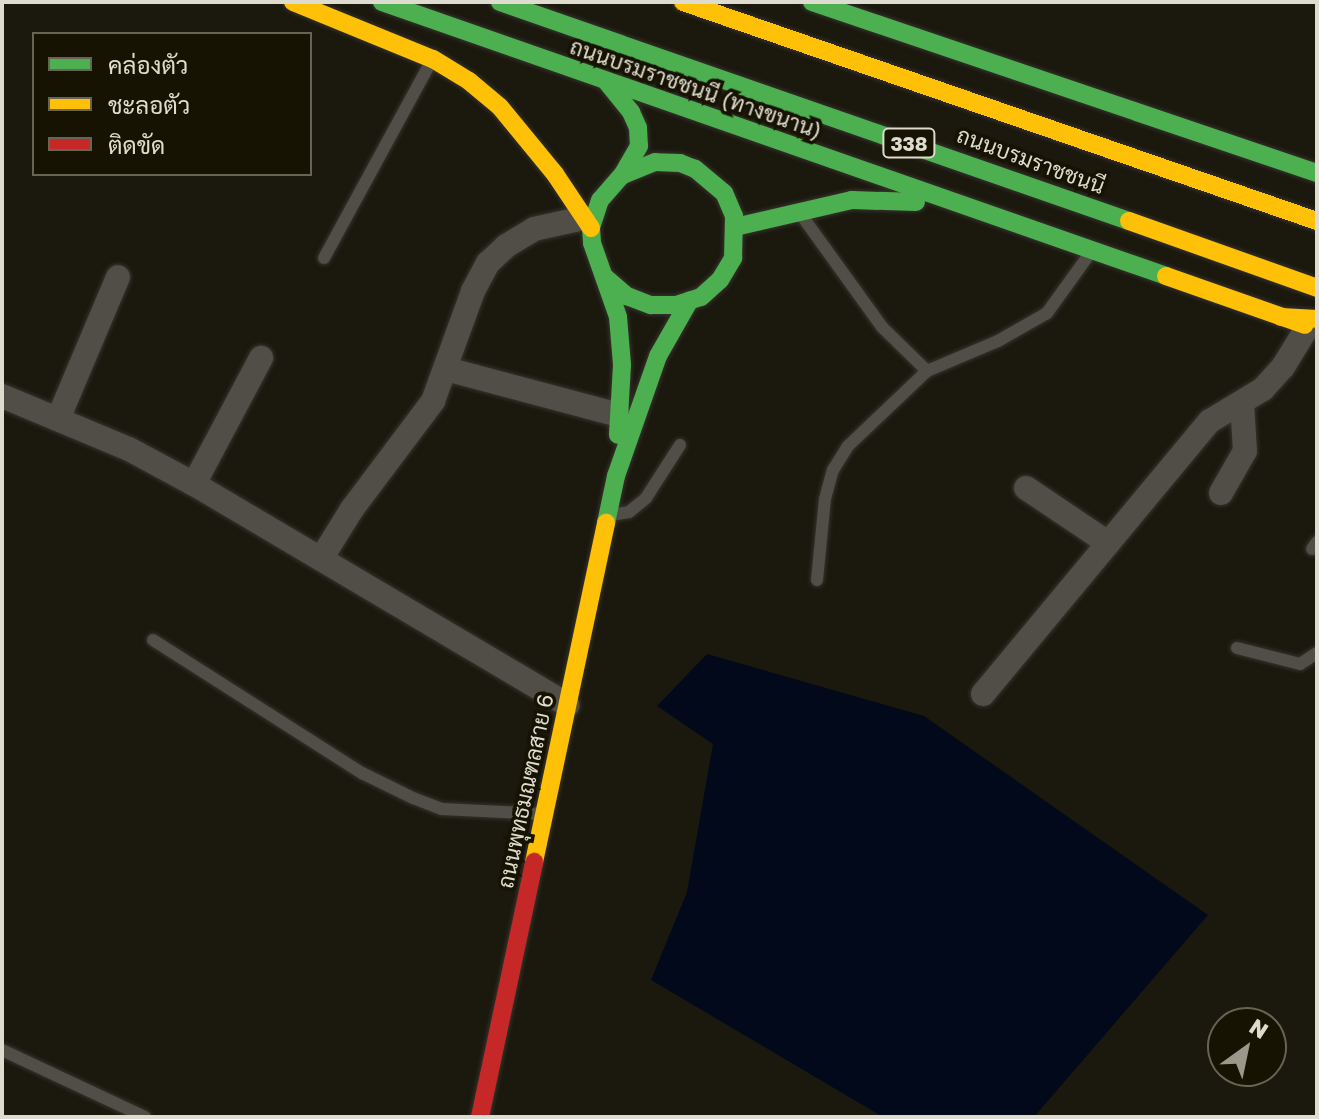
<!DOCTYPE html>
<html>
<head>
<meta charset="utf-8">
<style>
  body { margin:0 }
  #map { position:relative; width:1319px; height:1119px; overflow:hidden; background:#1b180e; font-family:"Golos Text",Sarabun,sans-serif }
  div>[style] { position:absolute }
  .water>* { inset:0; background:#02091a }
  .roads { filter:drop-shadow(0 0 2px #35332c) drop-shadow(0 0 2px #35332c) }
  .lane>* { height:12px; margin:-6px; padding:0 6px; transform-origin:6px; border-radius:6px; background:#504e46 }
  .street>* { height:24px; margin:-12px; padding:0 12px; transform-origin:12px; border-radius:12px; background:#504e46 }
  .fast>* { height:18px; margin:-9px; padding:0 9px; transform-origin:9px; border-radius:9px; background:#4caf50 }
  .slow>* { height:18px; margin:-9px; padding:0 9px; transform-origin:9px; border-radius:9px; background:#ffc107 }
  .jam>* { height:18px; margin:-9px; padding:0 9px; transform-origin:9px; border-radius:9px; background:#c62828 }
  span { translate:-50% -50%; white-space:nowrap; text-align:center; line-height:1.15; -webkit-text-stroke:7px #171303; paint-order:stroke }
  .shield-label span { padding:2px 6px; background:#171303; border:2px solid; border-radius:6px; -webkit-text-stroke-width:0 }
  .shield-label { font-size:20px; color:#dedbcf; font-weight:700 }
  .street-label { font-size:22px; color:#dedbcf }
  .frame { position:absolute; inset:0; border:4px solid #dedbcf; pointer-events:none }
  .legend { position:absolute; left:32px; top:32px; width:280px; height:144px; box-sizing:border-box; background:#171303; border:2px solid #676355; margin:0; padding:10px 14px; list-style:none; font-size:24px; color:#dedbcf }
  .legend li { display:flex; align-items:center; gap:16px; height:40px }
  .legend b { width:40px; border:2px solid #676355 }
  .north { position:absolute; left:1207px; top:1007px; width:80px; height:80px; box-sizing:border-box; background:#171303; border:2px solid #676355; border-radius:50%; rotate:33deg; font-size:22px; font-weight:700; line-height:32px; text-align:center; color:#dedbcf }
  .north::after { content:''; display:block; margin:auto; width:28px; height:36px; background:#9a978b; clip-path:polygon(50% 0,100% 100%,50% 72%,0 100%) }
</style>
</head>
<body>
<div id="map">
  <div class="water">
    <div style="clip-path:polygon(707px 654px,924px 716px,1208px 915px,1034px 1117px,883px 1117px,651px 980px,687px 892px,713px 744px,657px 706px)"></div>
  </div>
  <div class="roads">
    <div class="lane">
      <div style="left:802px;top:216px;width:137px;rotate:54.2deg"></div>
      <div style="left:882px;top:327px;width:63px;rotate:44.4deg"></div>
      <div style="left:324px;top:258px;width:223px;rotate:-61.4deg"></div>
      <div style="left:611px;top:515px;width:18px;rotate:-9deg"></div>
      <div style="left:629px;top:512px;width:22px;rotate:-39deg"></div>
      <div style="left:646px;top:498px;width:63px;rotate:-57.3deg"></div>
      <div style="left:1312px;top:549px;width:9px;rotate:-54deg"></div>
      <div style="left:817px;top:580px;width:81px;rotate:-84.4deg"></div>
      <div style="left:825px;top:499px;width:30px;rotate:-75deg"></div>
      <div style="left:833px;top:470px;width:28px;rotate:-58deg"></div>
      <div style="left:848px;top:446px;width:109px;rotate:-43.5deg"></div>
      <div style="left:927px;top:371px;width:77px;rotate:-22.9deg"></div>
      <div style="left:998px;top:341px;width:56px;rotate:-29.7deg"></div>
      <div style="left:1047px;top:313px;width:75px;rotate:-54.2deg"></div>
      <div style="left:153px;top:640px;width:248px;rotate:32.5deg"></div>
      <div style="left:362px;top:773px;width:57px;rotate:26.1deg"></div>
      <div style="left:413px;top:798px;width:31px;rotate:21deg"></div>
      <div style="left:442px;top:809px;width:101px;rotate:2.8deg"></div>
      <div style="left:1237px;top:648px;width:65px;rotate:14.3deg"></div>
      <div style="left:1300px;top:664px;width:20px;rotate:-33deg"></div>
      <div style="left:2px;top:1050px;width:158px;rotate:25.1deg"></div>
    </div>
    <div class="street">
      <div style="left:446px;top:369px;width:179px;rotate:14.9deg"></div>
      <div style="left:2px;top:396px;width:138px;rotate:22.7deg"></div>
      <div style="left:129px;top:449px;width:74px;rotate:28.3deg"></div>
      <div style="left:194px;top:484px;width:434px;rotate:30.6deg"></div>
      <div style="left:58px;top:419px;width:154px;rotate:-67.1deg"></div>
      <div style="left:194px;top:484px;width:143px;rotate:-62deg"></div>
      <div style="left:1026px;top:488px;width:99px;rotate:33.9deg"></div>
      <div style="left:1221px;top:493px;width:48px;rotate:-60.3deg"></div>
      <div style="left:1245px;top:451px;width:48px;rotate:-93.6deg"></div>
      <div style="left:321px;top:559px;width:59px;rotate:-58.2deg"></div>
      <div style="left:352px;top:509px;width:135px;rotate:-53.1deg"></div>
      <div style="left:433px;top:401px;width:117px;rotate:-70deg"></div>
      <div style="left:473px;top:291px;width:32px;rotate:-62deg"></div>
      <div style="left:488px;top:263px;width:25px;rotate:-43deg"></div>
      <div style="left:506px;top:246px;width:33px;rotate:-31deg"></div>
      <div style="left:534px;top:229px;width:51px;rotate:-12.4deg"></div>
      <div style="left:983px;top:694px;width:355px;rotate:-50.3deg"></div>
      <div style="left:1210px;top:421px;width:62px;rotate:-31.1deg"></div>
      <div style="left:1263px;top:389px;width:30px;rotate:-48deg"></div>
      <div style="left:1283px;top:367px;width:48px;rotate:-58.6deg"></div>
    </div>
    <div class="fast">
      <div style="left:382px;top:2px;width:831px;rotate:19.26deg"></div>
      <div style="left:500px;top:2px;width:666px;rotate:19.2deg"></div>
      <div style="left:812px;top:2px;width:533px;rotate:18.71deg"></div>
      <div style="left:606px;top:81px;width:40px;rotate:51deg"></div>
      <div style="left:631px;top:112px;width:17px;rotate:66deg"></div>
      <div style="left:638px;top:128px;width:18px;rotate:87deg"></div>
      <div style="left:639px;top:146px;width:34px;rotate:120deg"></div>
      <div style="left:735px;top:227px;width:120px;rotate:-13deg"></div>
      <div style="left:852px;top:200px;width:64px;rotate:1.8deg"></div>
      <div style="left:606px;top:278px;width:28px;rotate:41deg"></div>
      <div style="left:627px;top:296px;width:26px;rotate:21deg"></div>
      <div style="left:651px;top:305px;width:25px"></div>
      <div style="left:676px;top:305px;width:26px;rotate:-18deg"></div>
      <div style="left:701px;top:297px;width:25px;rotate:-42deg"></div>
      <div style="left:720px;top:280px;width:26px;rotate:-59deg"></div>
      <div style="left:733px;top:258px;width:42px;rotate:-88.6deg"></div>
      <div style="left:734px;top:216px;width:25px;rotate:-113deg"></div>
      <div style="left:724px;top:193px;width:38px;rotate:-140deg"></div>
      <div style="left:695px;top:169px;width:16px;rotate:-158deg"></div>
      <div style="left:680px;top:163px;width:25px;rotate:-178deg"></div>
      <div style="left:655px;top:162px;width:35px;rotate:158deg"></div>
      <div style="left:622px;top:175px;width:33px;rotate:131deg"></div>
      <div style="left:600px;top:200px;width:29px;rotate:108deg"></div>
      <div style="left:591px;top:228px;width:15px;rotate:86deg"></div>
      <div style="left:592px;top:243px;width:78px;rotate:70.6deg"></div>
      <div style="left:618px;top:317px;width:48px;rotate:85.2deg"></div>
      <div style="left:622px;top:365px;width:70px;rotate:93.3deg"></div>
      <div style="left:606px;top:523px;width:48px;rotate:-78deg"></div>
      <div style="left:616px;top:476px;width:127px;rotate:-70.7deg"></div>
      <div style="left:658px;top:356px;width:64px;rotate:-60.3deg"></div>
    </div>
    <div class="slow">
      <div style="left:293px;top:2px;width:151px;rotate:22.2deg"></div>
      <div style="left:433px;top:59px;width:42px;rotate:31.4deg"></div>
      <div style="left:469px;top:81px;width:40px;rotate:40deg"></div>
      <div style="left:500px;top:107px;width:87px;rotate:50.6deg"></div>
      <div style="left:555px;top:174px;width:65px;rotate:56.3deg"></div>
      <div style="left:683px;top:2px;width:671px;rotate:19.06deg"></div>
      <div style="left:1129px;top:221px;width:200px;rotate:19.6deg"></div>
      <div style="left:1166px;top:276px;width:147px;rotate:19.4deg"></div>
      <div style="left:1281px;top:317px;width:36px;rotate:3deg"></div>
      <div style="left:534px;top:862px;width:347px;rotate:-78deg"></div>
    </div>
    <div class="jam">
      <div style="left:480px;top:1117px;width:261px;rotate:-78deg"></div>
    </div>
  </div>
  <div class="shield-label">
    <span style="left:909px;top:143px">338</span>
  </div>
  <div class="street-label">
    <span style="left:696px;top:88px;rotate:19deg">ถนนบรมราชชนนี (ทางขนาน)</span>
    <span style="left:1031px;top:160px;rotate:20deg">ถนนบรมราชชนนี</span>
    <span style="left:525px;top:791px;rotate:-78deg">ถนนพุทธมณฑลสาย 6</span>
  </div>
  <div class="frame"></div>
  <ul class="legend">
  <li><b style="height:10px;background:#4caf50"></b>คล่องตัว</li>
  <li><b style="height:10px;background:#ffc107"></b>ชะลอตัว</li>
  <li><b style="height:10px;background:#c62828"></b>ติดขัด</li>
  </ul>
  <div class="north">N</div>
</div>
</body>
</html>
